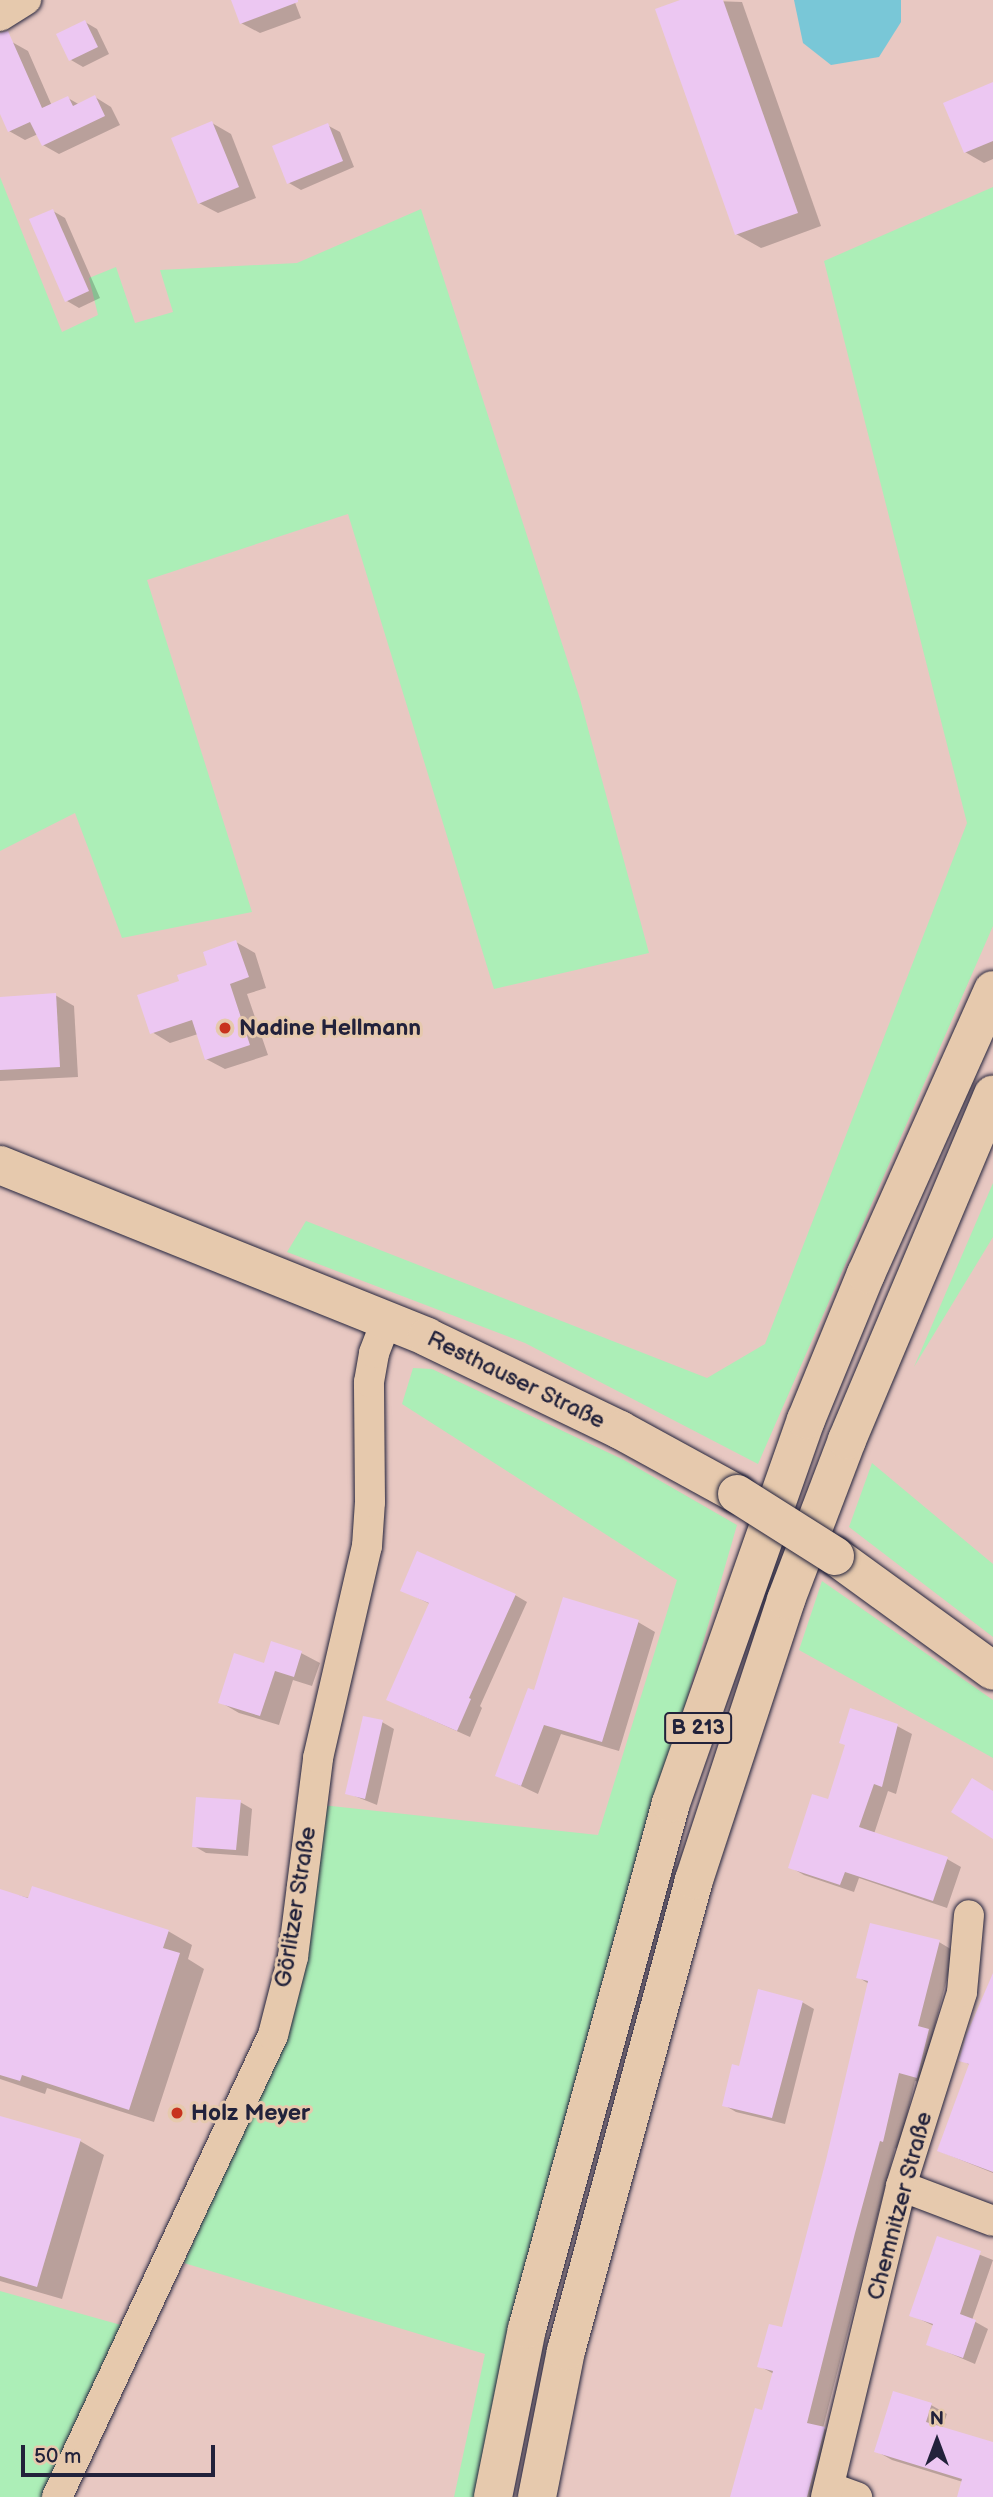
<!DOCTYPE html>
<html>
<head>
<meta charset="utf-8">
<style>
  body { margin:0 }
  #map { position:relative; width:993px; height:2497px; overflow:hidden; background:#e8c8c2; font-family:"Balsamiq Sans",sans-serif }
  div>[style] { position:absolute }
  .green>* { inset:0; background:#aceeb7 }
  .water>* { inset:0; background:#79c7d7 }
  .shadow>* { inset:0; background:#0003 }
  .building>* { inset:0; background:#ecc7f2 }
  .roads { filter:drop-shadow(0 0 2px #22223b) drop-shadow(0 0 2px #22223b) }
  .street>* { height:30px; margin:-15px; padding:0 15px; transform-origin:15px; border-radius:15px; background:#e6c9ad }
  .secondary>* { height:38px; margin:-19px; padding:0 19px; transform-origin:19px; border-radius:19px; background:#e6c9ad }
  .highway>* { height:38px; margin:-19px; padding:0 19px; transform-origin:19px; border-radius:19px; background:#e6c9ad }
  .bridges { filter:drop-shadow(0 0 2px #22223b) drop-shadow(0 0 2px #22223b) }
  .secondary-bridge>* { height:38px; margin:-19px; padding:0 19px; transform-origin:19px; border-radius:19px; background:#e6c9ad }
  .dots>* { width:19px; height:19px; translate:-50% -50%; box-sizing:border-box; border:4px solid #e6c9ad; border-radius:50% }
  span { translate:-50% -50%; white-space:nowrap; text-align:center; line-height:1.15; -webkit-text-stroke:6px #e6c9ad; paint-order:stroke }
  .shield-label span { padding:2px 5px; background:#e6c9ad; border:2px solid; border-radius:5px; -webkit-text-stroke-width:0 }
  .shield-label { font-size:21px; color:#22223b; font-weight:700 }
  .poi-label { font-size:23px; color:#22223b; font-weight:700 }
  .left { translate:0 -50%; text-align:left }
  .street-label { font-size:23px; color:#22223b }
  .north { position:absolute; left:902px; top:2406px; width:70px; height:70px; -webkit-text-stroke:5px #e6c9ad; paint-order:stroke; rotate:0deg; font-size:19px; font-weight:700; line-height:28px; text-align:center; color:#22223b }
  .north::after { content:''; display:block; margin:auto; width:24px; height:32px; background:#22223b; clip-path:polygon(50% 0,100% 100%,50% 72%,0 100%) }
  .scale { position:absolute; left:21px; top:2445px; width:194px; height:32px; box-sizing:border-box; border:4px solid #22223b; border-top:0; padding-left:9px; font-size:21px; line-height:24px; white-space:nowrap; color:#22223b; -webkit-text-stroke:5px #e6c9ad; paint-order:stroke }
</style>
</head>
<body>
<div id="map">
  <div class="green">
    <div style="clip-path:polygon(0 177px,62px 332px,98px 315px,89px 278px,116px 267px,135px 323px,173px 312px,160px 270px,297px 263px,421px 209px,580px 699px,649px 953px,494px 989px,348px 514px,147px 580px,252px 912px,122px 938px,75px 813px,0 851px)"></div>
    <div style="clip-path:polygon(993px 187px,993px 926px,758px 1464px,525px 1343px,287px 1252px,306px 1221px,707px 1378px,765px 1344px,967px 823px,824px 261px)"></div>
    <div style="clip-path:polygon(993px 1183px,993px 1237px,914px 1367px)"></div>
    <div style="clip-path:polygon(413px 1368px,432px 1369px,624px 1460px,737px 1525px,658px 1799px,479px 2497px,454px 2497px,485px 2354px,184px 2263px,285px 2035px,322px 1805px,598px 1835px,677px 1580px,402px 1404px)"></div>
    <div style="clip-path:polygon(872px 1463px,993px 1564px,993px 1637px,849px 1527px)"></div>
    <div style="clip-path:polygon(822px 1581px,993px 1700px,993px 1758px,799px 1650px)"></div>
    <div style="clip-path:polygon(0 2291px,128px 2327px,45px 2497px,0 2497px)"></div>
  </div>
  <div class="water">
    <div style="clip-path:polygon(794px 0,901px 0,901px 22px,879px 57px,831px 65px,803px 43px)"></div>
  </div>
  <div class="shadow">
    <div style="clip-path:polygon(233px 0,294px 0,301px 18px,260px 33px,241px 23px)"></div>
    <div style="clip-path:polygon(686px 0,742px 2px,821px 226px,761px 248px,736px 234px)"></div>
    <div style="clip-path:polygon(85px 22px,97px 29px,109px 54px,83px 67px,71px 60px)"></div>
    <div style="clip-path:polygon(12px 42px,28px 51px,52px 106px,68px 98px,80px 105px,95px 97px,111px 107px,120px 125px,59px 154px,43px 145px,38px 134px,25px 140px,9px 131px,0 110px,0 47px)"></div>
    <div style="clip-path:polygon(993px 84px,993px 159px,984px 163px,965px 152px)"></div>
    <div style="clip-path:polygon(212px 123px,231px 134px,256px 198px,218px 213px,199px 203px)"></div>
    <div style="clip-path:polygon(327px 125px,340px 132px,354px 167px,301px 190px,289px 183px)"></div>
    <div style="clip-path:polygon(53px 211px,65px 218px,100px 298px,79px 308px,67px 301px)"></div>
    <div style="clip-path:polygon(236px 942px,255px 953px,266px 988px,247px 994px,268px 1055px,225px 1069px,206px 1059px,198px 1034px,170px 1043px,152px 1032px,181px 982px,210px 966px)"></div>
    <div style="clip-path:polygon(55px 995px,74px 1006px,78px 1077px,0 1081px,0 1039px)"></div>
    <div style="clip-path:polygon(402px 1590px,515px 1595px,527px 1602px,480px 1706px,482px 1708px,470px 1737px,401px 1706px,430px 1604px)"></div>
    <div style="clip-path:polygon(638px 1622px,655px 1632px,619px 1751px,561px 1734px,538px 1794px,497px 1775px)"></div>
    <div style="clip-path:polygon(301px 1653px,320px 1663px,312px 1686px,293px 1680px,279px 1725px,239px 1713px,220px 1702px,265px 1665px)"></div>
    <div style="clip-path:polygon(382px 1722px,394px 1729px,377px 1805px,347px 1793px)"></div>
    <div style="clip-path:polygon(897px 1726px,912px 1734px,896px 1794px,888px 1791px,874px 1834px,947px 1859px,961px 1867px,947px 1908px,859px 1878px,854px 1892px,804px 1875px,790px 1867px,829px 1801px,847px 1747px)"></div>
    <div style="clip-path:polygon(240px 1802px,252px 1809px,248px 1856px,206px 1853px,194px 1846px)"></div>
    <div style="clip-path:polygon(0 1891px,168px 1931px,192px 1945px,188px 1959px,204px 1969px,154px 2122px,47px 2088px,45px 2094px,0 2079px)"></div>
    <div style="clip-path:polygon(939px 1942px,954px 1951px,933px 2033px,944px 2039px,932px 2085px,915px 2081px,899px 2149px,895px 2148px,823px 2428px,839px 2438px,824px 2497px,731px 2497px,764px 2412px,774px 2374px,759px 2366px,783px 2329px,827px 2160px,869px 1984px,858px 1977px)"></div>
    <div style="clip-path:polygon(802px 2002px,814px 2009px,785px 2124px,736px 2112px,724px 2105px)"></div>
    <div style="clip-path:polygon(993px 2013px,993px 2173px,939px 2151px,970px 2065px,961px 2060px)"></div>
    <div style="clip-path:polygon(0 2117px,80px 2141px,104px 2155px,62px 2299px,0 2281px)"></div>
    <div style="clip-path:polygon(938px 2238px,993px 2260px,972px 2320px,988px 2329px,975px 2364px,928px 2344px,934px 2326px,911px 2315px)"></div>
    <div style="clip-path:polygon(931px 2405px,947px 2414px,942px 2428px,993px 2444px,993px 2497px,964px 2497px,963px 2482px,892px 2460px,876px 2451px)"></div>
  </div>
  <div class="building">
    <div style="clip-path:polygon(231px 0,298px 0,298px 2px,240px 24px)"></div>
    <div style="clip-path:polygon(680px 0,723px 0,798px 213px,735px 235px,655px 9px)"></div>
    <div style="clip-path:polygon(85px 20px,98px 47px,69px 61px,56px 34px)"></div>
    <div style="clip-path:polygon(8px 31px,42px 108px,68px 96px,73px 106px,95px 95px,105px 116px,42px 146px,30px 122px,8px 132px,0 114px,0 33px)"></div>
    <div style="clip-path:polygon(993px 82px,993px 141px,964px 153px,943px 103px)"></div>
    <div style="clip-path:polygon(212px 121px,239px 187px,198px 204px,171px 138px)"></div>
    <div style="clip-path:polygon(328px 123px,343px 161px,287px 184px,272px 146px)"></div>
    <div style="clip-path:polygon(53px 209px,89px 291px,65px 302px,29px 219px)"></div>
    <div style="clip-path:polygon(236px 940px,249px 977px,230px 984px,250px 1045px,205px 1060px,192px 1020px,150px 1034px,137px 995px,179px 981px,177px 975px,207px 965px,203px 952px)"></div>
    <div style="clip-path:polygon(56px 993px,60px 1067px,0 1070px,0 997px)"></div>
    <div style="clip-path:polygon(417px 1551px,516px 1594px,469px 1698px,471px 1699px,457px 1731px,386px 1700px,429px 1603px,400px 1591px)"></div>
    <div style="clip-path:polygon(563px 1597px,639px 1620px,602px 1742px,544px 1725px,521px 1786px,495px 1776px,528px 1688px,534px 1690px)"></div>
    <div style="clip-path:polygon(271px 1641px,302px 1651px,294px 1677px,275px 1671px,260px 1716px,218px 1703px,234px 1653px,264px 1663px)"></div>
    <div style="clip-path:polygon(850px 1708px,898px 1724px,882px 1787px,874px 1784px,859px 1827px,948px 1857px,933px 1901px,845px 1872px,840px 1885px,788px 1868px,812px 1794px,828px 1799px,845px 1745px,839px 1743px)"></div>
    <div style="clip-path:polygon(363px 1716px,383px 1720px,365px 1799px,345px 1794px)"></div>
    <div style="clip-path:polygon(972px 1778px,993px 1791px,993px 1839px,951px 1812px)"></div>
    <div style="clip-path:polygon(196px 1797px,241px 1800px,236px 1850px,192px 1847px)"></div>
    <div style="clip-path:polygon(32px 1886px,169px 1930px,163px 1948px,180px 1953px,129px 2110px,22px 2075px,20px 2081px,0 2075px,0 1889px,28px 1898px)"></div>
    <div style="clip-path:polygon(870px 1923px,940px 1940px,918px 2026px,929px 2029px,917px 2078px,899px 2073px,883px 2142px,880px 2141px,855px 2233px,807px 2423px,825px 2427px,807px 2497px,730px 2497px,755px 2408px,762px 2410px,773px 2371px,757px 2367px,769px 2324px,782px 2327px,826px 2160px,868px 1981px,856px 1978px)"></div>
    <div style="clip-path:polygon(993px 1973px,993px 2172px,937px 2151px,969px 2064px,959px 2061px,966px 2036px)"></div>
    <div style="clip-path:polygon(758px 1989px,803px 2001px,772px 2118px,722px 2106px,732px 2064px,739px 2066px)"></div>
    <div style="clip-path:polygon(0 2116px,81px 2139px,37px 2287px,0 2276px)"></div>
    <div style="clip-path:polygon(937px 2236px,981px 2251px,960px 2314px,976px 2320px,963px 2358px,926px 2345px,933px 2324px,909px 2316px)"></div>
    <div style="clip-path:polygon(893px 2391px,932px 2403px,926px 2422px,993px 2442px,993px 2497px,957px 2497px,962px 2479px,874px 2452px)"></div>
  </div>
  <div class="roads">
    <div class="street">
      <div style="left:0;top:16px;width:31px;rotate:-32deg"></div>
      <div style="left:901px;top:2186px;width:98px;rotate:20.8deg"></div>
      <div style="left:829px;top:2487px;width:30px;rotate:20deg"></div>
      <div style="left:57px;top:2497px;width:510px;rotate:-64.94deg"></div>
      <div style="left:273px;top:2035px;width:81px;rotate:-75.6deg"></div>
      <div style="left:293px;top:1957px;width:201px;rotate:-82.8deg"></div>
      <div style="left:318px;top:1758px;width:218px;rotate:-77deg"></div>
      <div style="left:367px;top:1546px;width:44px;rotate:-86.1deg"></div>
      <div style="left:370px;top:1502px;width:120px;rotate:-90.5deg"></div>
      <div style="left:369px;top:1382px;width:29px;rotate:-80deg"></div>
      <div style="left:374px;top:1353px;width:36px;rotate:-69deg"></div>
      <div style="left:826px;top:2497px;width:320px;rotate:-76.4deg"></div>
      <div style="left:901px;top:2186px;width:203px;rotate:-72.5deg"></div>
      <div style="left:962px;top:1992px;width:77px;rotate:-84.8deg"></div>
    </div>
    <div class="secondary">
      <div style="left:0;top:1165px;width:460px;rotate:21.9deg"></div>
      <div style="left:427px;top:1337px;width:214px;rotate:25.7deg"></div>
      <div style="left:620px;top:1430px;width:133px;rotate:28.7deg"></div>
      <div style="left:835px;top:1556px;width:195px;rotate:36deg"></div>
    </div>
    <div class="highway">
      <div style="left:493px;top:2497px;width:171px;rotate:-78.6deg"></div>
      <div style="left:527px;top:2329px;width:545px;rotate:-74.69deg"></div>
      <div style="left:671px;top:1803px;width:406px;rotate:-70.6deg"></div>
      <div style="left:806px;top:1420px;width:158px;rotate:-67.7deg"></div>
      <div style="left:866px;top:1274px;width:311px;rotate:-65.9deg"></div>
      <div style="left:537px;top:2497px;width:149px;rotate:-78.8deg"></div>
      <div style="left:566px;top:2351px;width:488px;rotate:-74.8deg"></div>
      <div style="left:694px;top:1880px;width:295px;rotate:-71.8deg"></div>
      <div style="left:786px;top:1600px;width:171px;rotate:-69.1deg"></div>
      <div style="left:847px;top:1440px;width:375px;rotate:-67.1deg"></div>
    </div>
  </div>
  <div class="bridges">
    <div class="secondary-bridge">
      <div style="left:737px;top:1494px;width:116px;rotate:32.3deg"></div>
    </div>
  </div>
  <div class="dots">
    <div style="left:225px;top:1028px;background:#c8321e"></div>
    <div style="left:177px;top:2113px;background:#c8321e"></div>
  </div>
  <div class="shield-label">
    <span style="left:698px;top:1728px">B 213</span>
  </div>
  <div class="poi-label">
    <span class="left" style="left:239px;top:1028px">Nadine Hellmann</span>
    <span class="left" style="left:191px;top:2113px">Holz Meyer</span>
  </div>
  <div class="street-label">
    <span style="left:516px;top:1380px;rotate:26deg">Resthauser Straße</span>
    <span style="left:296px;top:1907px;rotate:-81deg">Görlitzer Straße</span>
    <span style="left:900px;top:2206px;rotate:-75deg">Chemnitzer Straße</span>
  </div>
  <div class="north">N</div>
  <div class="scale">50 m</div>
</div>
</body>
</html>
